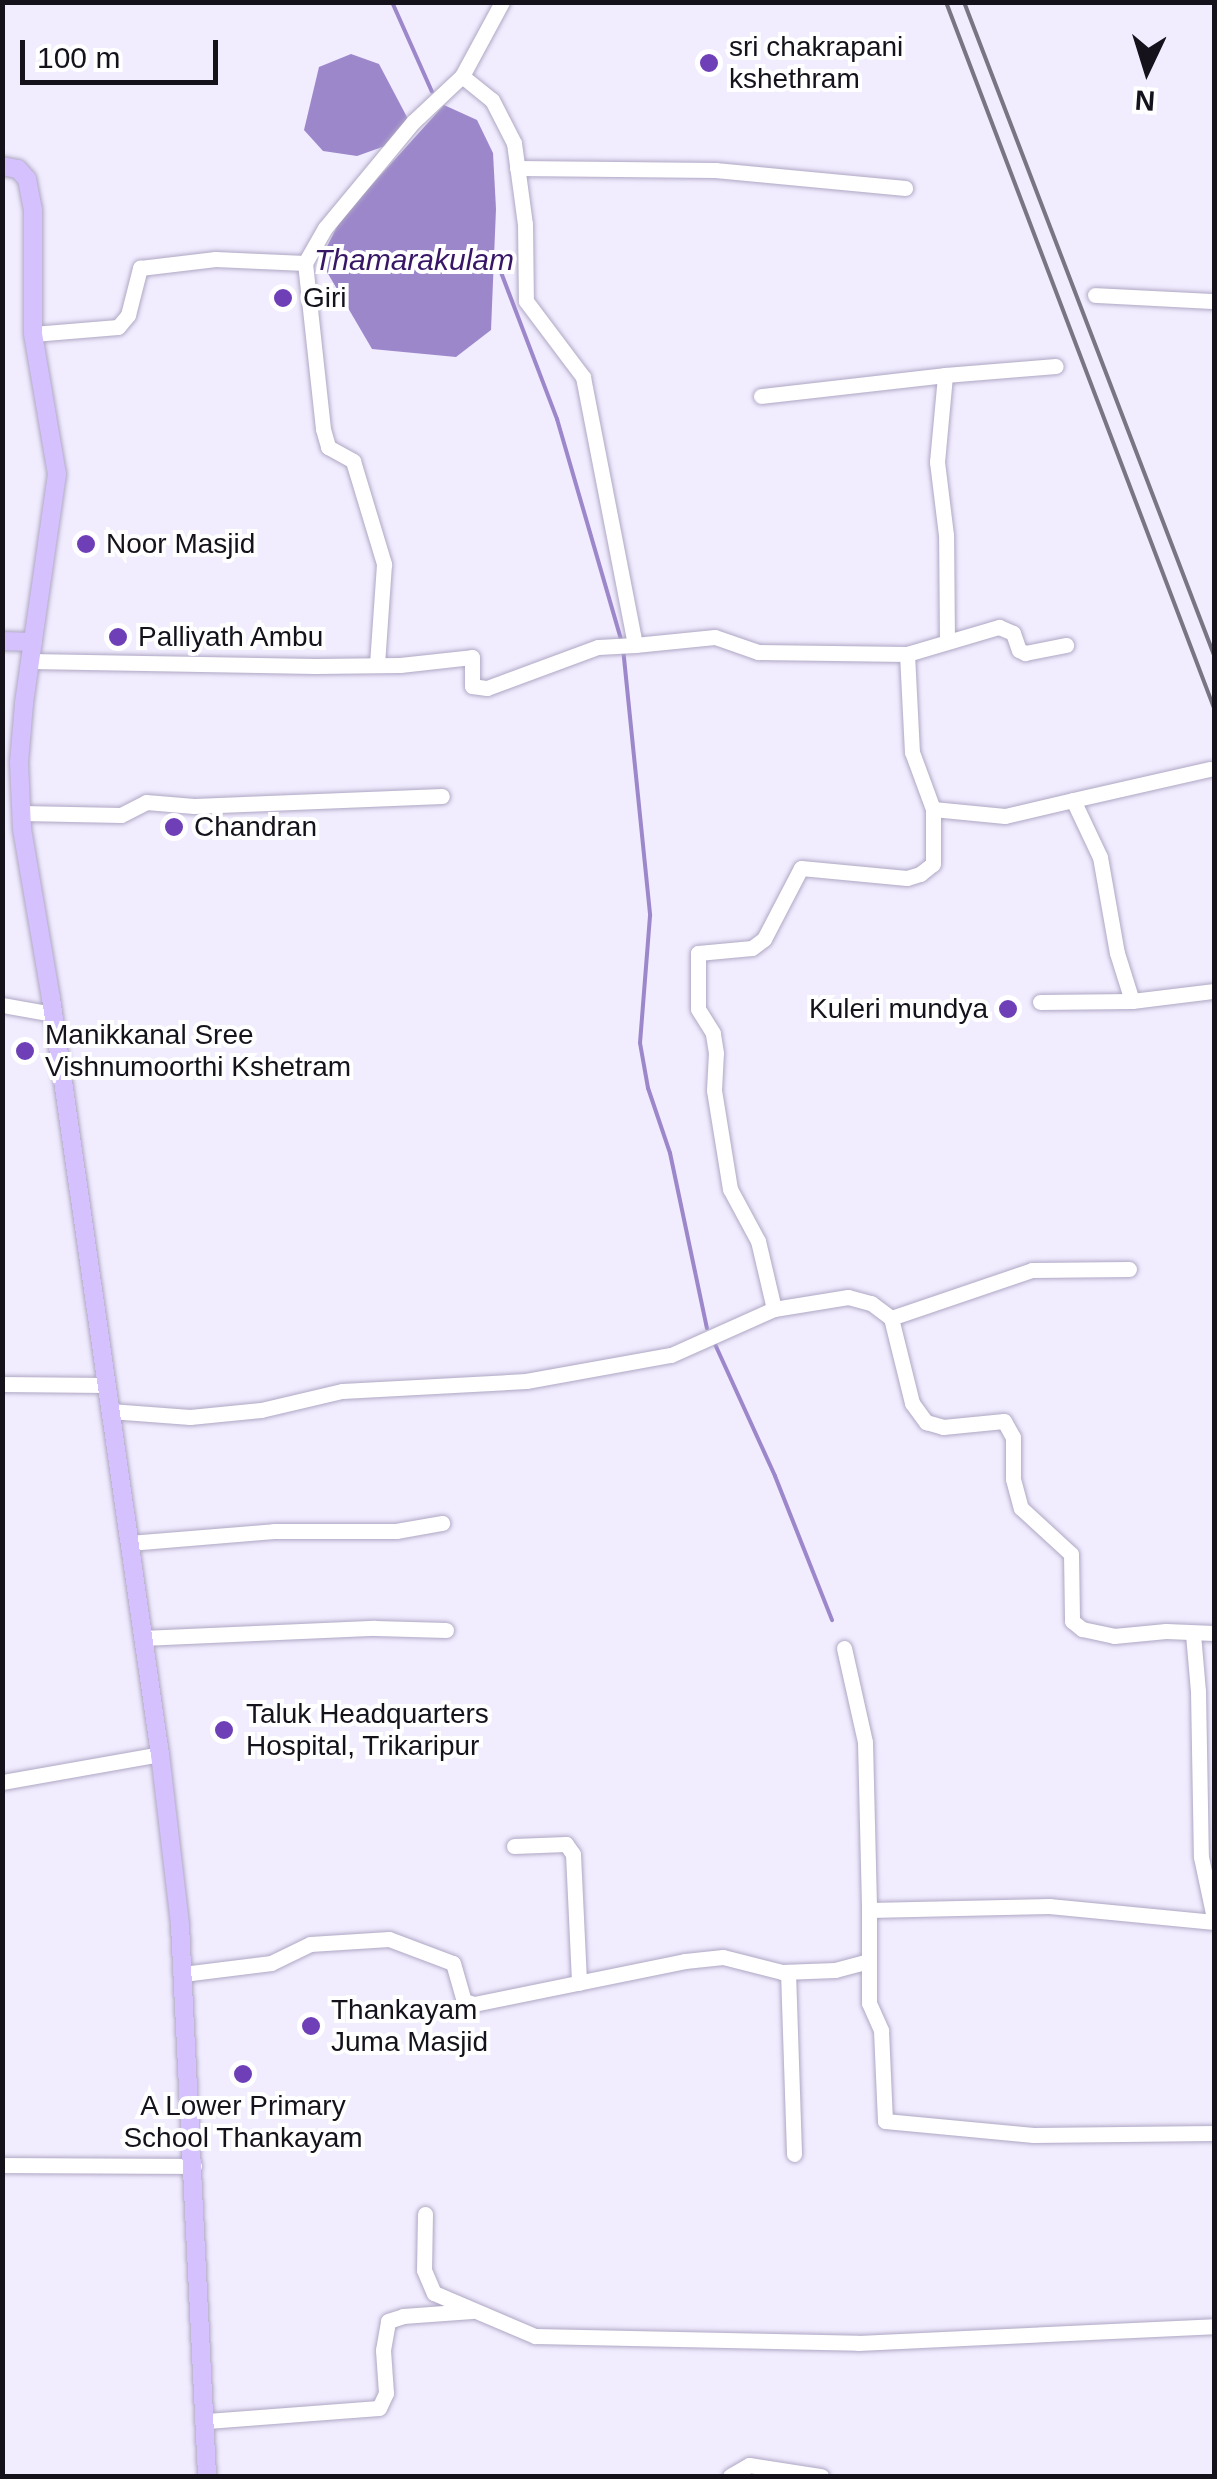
<!DOCTYPE html>
<html>
<head>
<meta charset="utf-8">
<style>
  body { margin:0 }
  #map { position:relative; width:1217px; height:2479px; overflow:hidden; background:#f1ecfe; font-family:Arial,sans-serif }
  div>[style] { position:absolute }
  .water>* { inset:0; background:#9c87cb }
  .stream>* { height:4px; margin:-2px; padding:0 2px; transform-origin:2px; border-radius:2px; background:#9c87cb }
  .roads { filter:drop-shadow(0 0 2px #afa7c4) drop-shadow(0 0 2px #afa7c4) }
  .minor>* { height:15px; margin:-7.5px; padding:0 7.5px; transform-origin:7.5px; border-radius:7.5px; background:#fff }
  .major>* { height:18px; margin:-9px; padding:0 9px; transform-origin:9px; border-radius:9px; background:#d4c1fe }
  .rail>* { height:4px; margin:-2px; padding:0 2px; transform-origin:2px; border-radius:2px; background:#797583 }
  .dots>* { width:28px; height:28px; translate:-50% -50%; box-sizing:border-box; border:5px solid #fff; border-radius:50% }
  span { translate:-50% -50%; white-space:nowrap; text-align:center; line-height:1.15; -webkit-text-stroke:8px #fff; paint-order:stroke }
  .poi-label { font-size:28px; color:#15121c }
  .left { translate:0 -50%; text-align:left }
  .right { translate:-100% -50%; text-align:right }
  .water-label { font-size:30px; color:#381666; font-style:italic }
  .frame { position:absolute; inset:0; border:5px solid #15121c; pointer-events:none }
  .north { position:absolute; left:1097px; top:20px; width:100px; height:100px; -webkit-text-stroke:8px #fff; paint-order:stroke; rotate:184deg; font-size:28px; font-weight:700; line-height:40px; text-align:center; color:#15121c }
  .north::after { content:''; display:block; margin:auto; width:35px; height:45px; background:#15121c; clip-path:polygon(50% 0,100% 100%,50% 72%,0 100%) }
  .scale { position:absolute; left:20px; top:40px; width:198px; height:45px; box-sizing:border-box; border:5px solid #15121c; border-top:0; padding-left:12px; font-size:30px; line-height:35px; white-space:nowrap; color:#15121c; -webkit-text-stroke:8px #fff; paint-order:stroke }
</style>
</head>
<body>
<div id="map">
  <div class="water">
    <div style="clip-path:polygon(351px 54px,379px 64px,408px 119px,385px 146px,357px 156px,323px 151px,304px 130px,319px 67px)"></div>
    <div style="clip-path:polygon(444px 105px,477px 120px,493px 153px,496px 209px,491px 330px,456px 357px,372px 349px,320px 260px,341px 219px)"></div>
  </div>
  <div class="stream">
    <div style="left:392px;top:2px;width:98px;rotate:66deg"></div>
    <div style="left:494px;top:254px;width:177px;rotate:69.1deg"></div>
    <div style="left:557px;top:419px;width:229px;rotate:73.8deg"></div>
    <div style="left:623px;top:648px;width:269px;rotate:84.2deg"></div>
    <div style="left:650px;top:916px;width:127px;rotate:94.5deg"></div>
    <div style="left:640px;top:1043px;width:46px;rotate:79.9deg"></div>
    <div style="left:648px;top:1088px;width:69px;rotate:71.3deg"></div>
    <div style="left:670px;top:1153px;width:179px;rotate:78.1deg"></div>
    <div style="left:714px;top:1342px;width:147px;rotate:65.5deg"></div>
    <div style="left:775px;top:1476px;width:155px;rotate:68.4deg"></div>
  </div>
  <div class="roads">
    <div class="minor">
      <div style="left:462px;top:76px;width:38px;rotate:39deg"></div>
      <div style="left:492px;top:100px;width:48px;rotate:62.9deg"></div>
      <div style="left:514px;top:143px;width:82px;rotate:82.3deg"></div>
      <div style="left:525px;top:224px;width:77px;rotate:89.3deg"></div>
      <div style="left:526px;top:301px;width:95px;rotate:53.1deg"></div>
      <div style="left:583px;top:377px;width:273px;rotate:79deg"></div>
      <div style="left:635px;top:645px;width:80px;rotate:-5.7deg"></div>
      <div style="left:715px;top:637px;width:46px;rotate:19.2deg"></div>
      <div style="left:758px;top:652px;width:149px;rotate:0.8deg"></div>
      <div style="left:907px;top:654px;width:98px;rotate:87.1deg"></div>
      <div style="left:912px;top:752px;width:61px;rotate:69.8deg"></div>
      <div style="left:933px;top:809px;width:72px;rotate:5.6deg"></div>
      <div style="left:1005px;top:816px;width:70px;rotate:-13.2deg"></div>
      <div style="left:1073px;top:800px;width:63px;rotate:64.7deg"></div>
      <div style="left:1100px;top:857px;width:97px;rotate:80deg"></div>
      <div style="left:1117px;top:953px;width:50px;rotate:72.6deg"></div>
      <div style="left:1132px;top:1001px;width:83px;rotate:-7deg"></div>
      <div style="left:517px;top:168px;width:198px;rotate:0.6deg"></div>
      <div style="left:715px;top:170px;width:191px;rotate:5.4deg"></div>
      <div style="left:305px;top:263px;width:167px;rotate:83.8deg"></div>
      <div style="left:323px;top:429px;width:19px;rotate:74deg"></div>
      <div style="left:328px;top:447px;width:29px;rotate:29deg"></div>
      <div style="left:353px;top:461px;width:108px;rotate:73.2deg"></div>
      <div style="left:384px;top:564px;width:101px;rotate:94deg"></div>
      <div style="left:1095px;top:295px;width:119px;rotate:2.9deg"></div>
      <div style="left:33px;top:334px;width:85px;rotate:-4.7deg"></div>
      <div style="left:118px;top:327px;width:16px;rotate:-50deg"></div>
      <div style="left:128px;top:315px;width:49px;rotate:-75.7deg"></div>
      <div style="left:140px;top:268px;width:76px;rotate:-6.8deg"></div>
      <div style="left:215px;top:259px;width:90px;rotate:2.5deg"></div>
      <div style="left:305px;top:263px;width:40px;rotate:-60.3deg"></div>
      <div style="left:325px;top:228px;width:138px;rotate:-50.3deg"></div>
      <div style="left:413px;top:122px;width:67px;rotate:-43.2deg"></div>
      <div style="left:462px;top:76px;width:84px;rotate:-61.6deg"></div>
      <div style="left:761px;top:396px;width:185px;rotate:-6.5deg"></div>
      <div style="left:947px;top:641px;width:106px;rotate:-90.5deg"></div>
      <div style="left:946px;top:535px;width:74px;rotate:-97deg"></div>
      <div style="left:937px;top:462px;width:87px;rotate:-84.7deg"></div>
      <div style="left:945px;top:375px;width:111px;rotate:-4.6deg"></div>
      <div style="left:907px;top:654px;width:96px;rotate:-16.4deg"></div>
      <div style="left:999px;top:627px;width:15px;rotate:23deg"></div>
      <div style="left:1013px;top:633px;width:18px;rotate:71deg"></div>
      <div style="left:1019px;top:650px;width:7px;rotate:27deg"></div>
      <div style="left:1025px;top:653px;width:42px;rotate:-11deg"></div>
      <div style="left:30px;top:661px;width:285px;rotate:1deg"></div>
      <div style="left:315px;top:666px;width:85px;rotate:-0.7deg"></div>
      <div style="left:400px;top:665px;width:72px;rotate:-6.3deg"></div>
      <div style="left:472px;top:657px;width:29px;rotate:90deg"></div>
      <div style="left:472px;top:686px;width:15px;rotate:8deg"></div>
      <div style="left:487px;top:688px;width:118px;rotate:-20.3deg"></div>
      <div style="left:598px;top:647px;width:37px;rotate:-3deg"></div>
      <div style="left:1073px;top:800px;width:140px;rotate:-12.8deg"></div>
      <div style="left:21px;top:813px;width:100px;rotate:1.1deg"></div>
      <div style="left:121px;top:815px;width:28px;rotate:-27deg"></div>
      <div style="left:146px;top:802px;width:48px;rotate:4.8deg"></div>
      <div style="left:194px;top:806px;width:248px;rotate:-2.3deg"></div>
      <div style="left:1040px;top:1002px;width:92px;rotate:-0.6deg"></div>
      <div style="left:2px;top:1005px;width:52px;rotate:10deg"></div>
      <div style="left:774px;top:1309px;width:70px;rotate:-103.2deg"></div>
      <div style="left:758px;top:1241px;width:59px;rotate:-118.3deg"></div>
      <div style="left:730px;top:1189px;width:100px;rotate:-99.2deg"></div>
      <div style="left:714px;top:1090px;width:37px;rotate:-87deg"></div>
      <div style="left:716px;top:1053px;width:20px;rotate:-99deg"></div>
      <div style="left:713px;top:1033px;width:28px;rotate:-122deg"></div>
      <div style="left:698px;top:1009px;width:56px;rotate:-90deg"></div>
      <div style="left:698px;top:953px;width:54px;rotate:-5.3deg"></div>
      <div style="left:752px;top:948px;width:15px;rotate:-37deg"></div>
      <div style="left:764px;top:939px;width:80px;rotate:-62.5deg"></div>
      <div style="left:801px;top:868px;width:106px;rotate:5.4deg"></div>
      <div style="left:907px;top:878px;width:14px;rotate:-17deg"></div>
      <div style="left:920px;top:874px;width:16px;rotate:-38deg"></div>
      <div style="left:933px;top:864px;width:55px;rotate:-90deg"></div>
      <div style="left:891px;top:1318px;width:149px;rotate:-18.8deg"></div>
      <div style="left:1032px;top:1270px;width:97px;rotate:-0.6deg"></div>
      <div style="left:2px;top:1384px;width:104px;rotate:0.6deg"></div>
      <div style="left:110px;top:1411px;width:80px;rotate:4.3deg"></div>
      <div style="left:190px;top:1417px;width:71px;rotate:-5.6deg"></div>
      <div style="left:261px;top:1410px;width:83px;rotate:-13.2deg"></div>
      <div style="left:342px;top:1391px;width:184px;rotate:-3.1deg"></div>
      <div style="left:526px;top:1381px;width:147px;rotate:-10.2deg"></div>
      <div style="left:671px;top:1355px;width:113px;rotate:-24.1deg"></div>
      <div style="left:774px;top:1309px;width:75px;rotate:-9.2deg"></div>
      <div style="left:848px;top:1297px;width:24px;rotate:15deg"></div>
      <div style="left:871px;top:1303px;width:25px;rotate:37deg"></div>
      <div style="left:891px;top:1318px;width:88px;rotate:76.1deg"></div>
      <div style="left:912px;top:1403px;width:24px;rotate:54deg"></div>
      <div style="left:926px;top:1422px;width:18px;rotate:16deg"></div>
      <div style="left:943px;top:1427px;width:61px;rotate:-5.6deg"></div>
      <div style="left:1004px;top:1421px;width:18px;rotate:61deg"></div>
      <div style="left:1013px;top:1437px;width:42px;rotate:90deg"></div>
      <div style="left:1013px;top:1479px;width:30px;rotate:75deg"></div>
      <div style="left:1021px;top:1508px;width:68px;rotate:42.6deg"></div>
      <div style="left:1071px;top:1554px;width:67px;rotate:89.1deg"></div>
      <div style="left:1072px;top:1621px;width:13px;rotate:39deg"></div>
      <div style="left:1082px;top:1629px;width:33px;rotate:12deg"></div>
      <div style="left:1114px;top:1636px;width:52px;rotate:-5.5deg"></div>
      <div style="left:1166px;top:1631px;width:48px;rotate:2.4deg"></div>
      <div style="left:129px;top:1543px;width:145px;rotate:-4.7deg"></div>
      <div style="left:274px;top:1531px;width:122px"></div>
      <div style="left:396px;top:1531px;width:47px;rotate:-9.9deg"></div>
      <div style="left:1193px;top:1634px;width:57px;rotate:85deg"></div>
      <div style="left:1198px;top:1691px;width:166px;rotate:89deg"></div>
      <div style="left:1201px;top:1857px;width:62px;rotate:78deg"></div>
      <div style="left:142px;top:1638px;width:233px;rotate:-2.5deg"></div>
      <div style="left:375px;top:1628px;width:71px;rotate:1.6deg"></div>
      <div style="left:844px;top:1648px;width:96px;rotate:77.4deg"></div>
      <div style="left:865px;top:1742px;width:168px;rotate:88.6deg"></div>
      <div style="left:2px;top:1782px;width:160px;rotate:-10deg"></div>
      <div style="left:514px;top:1846px;width:52px;rotate:-2.2deg"></div>
      <div style="left:566px;top:1844px;width:12px;rotate:55deg"></div>
      <div style="left:573px;top:1854px;width:129px;rotate:87.3deg"></div>
      <div style="left:869px;top:1961px;width:42px;rotate:90deg"></div>
      <div style="left:869px;top:2003px;width:30px;rotate:66deg"></div>
      <div style="left:881px;top:2030px;width:91px;rotate:87.5deg"></div>
      <div style="left:885px;top:2121px;width:149px;rotate:5.4deg"></div>
      <div style="left:1033px;top:2135px;width:181px;rotate:-0.6deg"></div>
      <div style="left:788px;top:1972px;width:182px;rotate:88.1deg"></div>
      <div style="left:183px;top:1974px;width:89px;rotate:-7.1deg"></div>
      <div style="left:271px;top:1963px;width:43px;rotate:-26deg"></div>
      <div style="left:310px;top:1944px;width:79px;rotate:-3.6deg"></div>
      <div style="left:389px;top:1939px;width:68px;rotate:20.6deg"></div>
      <div style="left:453px;top:1963px;width:40px;rotate:74deg"></div>
      <div style="left:464px;top:2001px;width:10px;rotate:17deg"></div>
      <div style="left:474px;top:2004px;width:215px;rotate:-11.5deg"></div>
      <div style="left:685px;top:1961px;width:38px;rotate:-6deg"></div>
      <div style="left:723px;top:1957px;width:61px;rotate:14.3deg"></div>
      <div style="left:782px;top:1972px;width:53px;rotate:-2.2deg"></div>
      <div style="left:835px;top:1970px;width:35px;rotate:-15deg"></div>
      <div style="left:869px;top:1961px;width:51px;rotate:-90deg"></div>
      <div style="left:869px;top:1910px;width:180px;rotate:-1.3deg"></div>
      <div style="left:1049px;top:1906px;width:166px;rotate:5.5deg"></div>
      <div style="left:2px;top:2165px;width:192px;rotate:0.3deg"></div>
      <div style="left:425px;top:2214px;width:56px;rotate:91deg"></div>
      <div style="left:424px;top:2270px;width:25px;rotate:67deg"></div>
      <div style="left:434px;top:2293px;width:110px;rotate:23.1deg"></div>
      <div style="left:535px;top:2336px;width:323px;rotate:1.2deg"></div>
      <div style="left:858px;top:2343px;width:356px;rotate:-2.7deg"></div>
      <div style="left:207px;top:2421px;width:172px;rotate:-4.3deg"></div>
      <div style="left:379px;top:2408px;width:17px;rotate:-65deg"></div>
      <div style="left:386px;top:2393px;width:43px;rotate:-94deg"></div>
      <div style="left:383px;top:2350px;width:29px;rotate:-80deg"></div>
      <div style="left:388px;top:2321px;width:16px;rotate:-18deg"></div>
      <div style="left:403px;top:2316px;width:69px;rotate:-4.1deg"></div>
      <div style="left:730px;top:2476px;width:22px;rotate:-30deg"></div>
      <div style="left:749px;top:2465px;width:73px;rotate:8.7deg"></div>
    </div>
    <div class="major">
      <div style="left:2px;top:166px;width:16px;rotate:11deg"></div>
      <div style="left:18px;top:169px;width:13px;rotate:48deg"></div>
      <div style="left:27px;top:179px;width:32px;rotate:79deg"></div>
      <div style="left:33px;top:210px;width:124px;rotate:90deg"></div>
      <div style="left:33px;top:334px;width:142px;rotate:80.3deg"></div>
      <div style="left:57px;top:474px;width:232px;rotate:98.2deg"></div>
      <div style="left:24px;top:704px;width:58px;rotate:94.9deg"></div>
      <div style="left:19px;top:762px;width:67px;rotate:87.4deg"></div>
      <div style="left:22px;top:829px;width:171px;rotate:80.3deg"></div>
      <div style="left:51px;top:998px;width:764px;rotate:81.8deg"></div>
      <div style="left:160px;top:1754px;width:172px;rotate:83.3deg"></div>
      <div style="left:180px;top:1925px;width:552px;rotate:87.19deg"></div>
      <div style="left:2px;top:641px;width:31px;rotate:2deg"></div>
    </div>
  </div>
  <div class="rail">
    <div style="left:946px;top:2px;width:755px;rotate:69.21deg"></div>
    <div style="left:964px;top:2px;width:699px;rotate:69.05deg"></div>
  </div>
  <div class="dots">
    <div style="left:709px;top:63px;background:#6e3fb7"></div>
    <div style="left:283px;top:298px;background:#6e3fb7"></div>
    <div style="left:86px;top:544px;background:#6e3fb7"></div>
    <div style="left:118px;top:637px;background:#6e3fb7"></div>
    <div style="left:174px;top:827px;background:#6e3fb7"></div>
    <div style="left:1008px;top:1009px;background:#6e3fb7"></div>
    <div style="left:25px;top:1051px;background:#6e3fb7"></div>
    <div style="left:224px;top:1730px;background:#6e3fb7"></div>
    <div style="left:311px;top:2026px;background:#6e3fb7"></div>
    <div style="left:243px;top:2074px;background:#6e3fb7"></div>
  </div>
  <div class="poi-label">
    <span class="left" style="left:729px;top:63px">sri chakrapani<br>kshethram</span>
    <span class="left" style="left:303px;top:298px">Giri</span>
    <span class="left" style="left:106px;top:544px">Noor Masjid</span>
    <span class="left" style="left:138px;top:637px">Palliyath Ambu</span>
    <span class="left" style="left:194px;top:827px">Chandran</span>
    <span class="right" style="left:988px;top:1009px">Kuleri mundya</span>
    <span class="left" style="left:45px;top:1051px">Manikkanal Sree<br>Vishnumoorthi Kshetram</span>
    <span class="left" style="left:246px;top:1730px">Taluk Headquarters<br>Hospital, Trikaripur</span>
    <span class="left" style="left:331px;top:2026px">Thankayam<br>Juma Masjid</span>
    <span style="left:243px;top:2122px">A Lower Primary<br>School Thankayam</span>
  </div>
  <div class="water-label">
    <span style="left:414px;top:260px">Thamarakulam</span>
  </div>
  <div class="frame"></div>
  <div class="north">N</div>
  <div class="scale">100 m</div>
</div>
</body>
</html>
